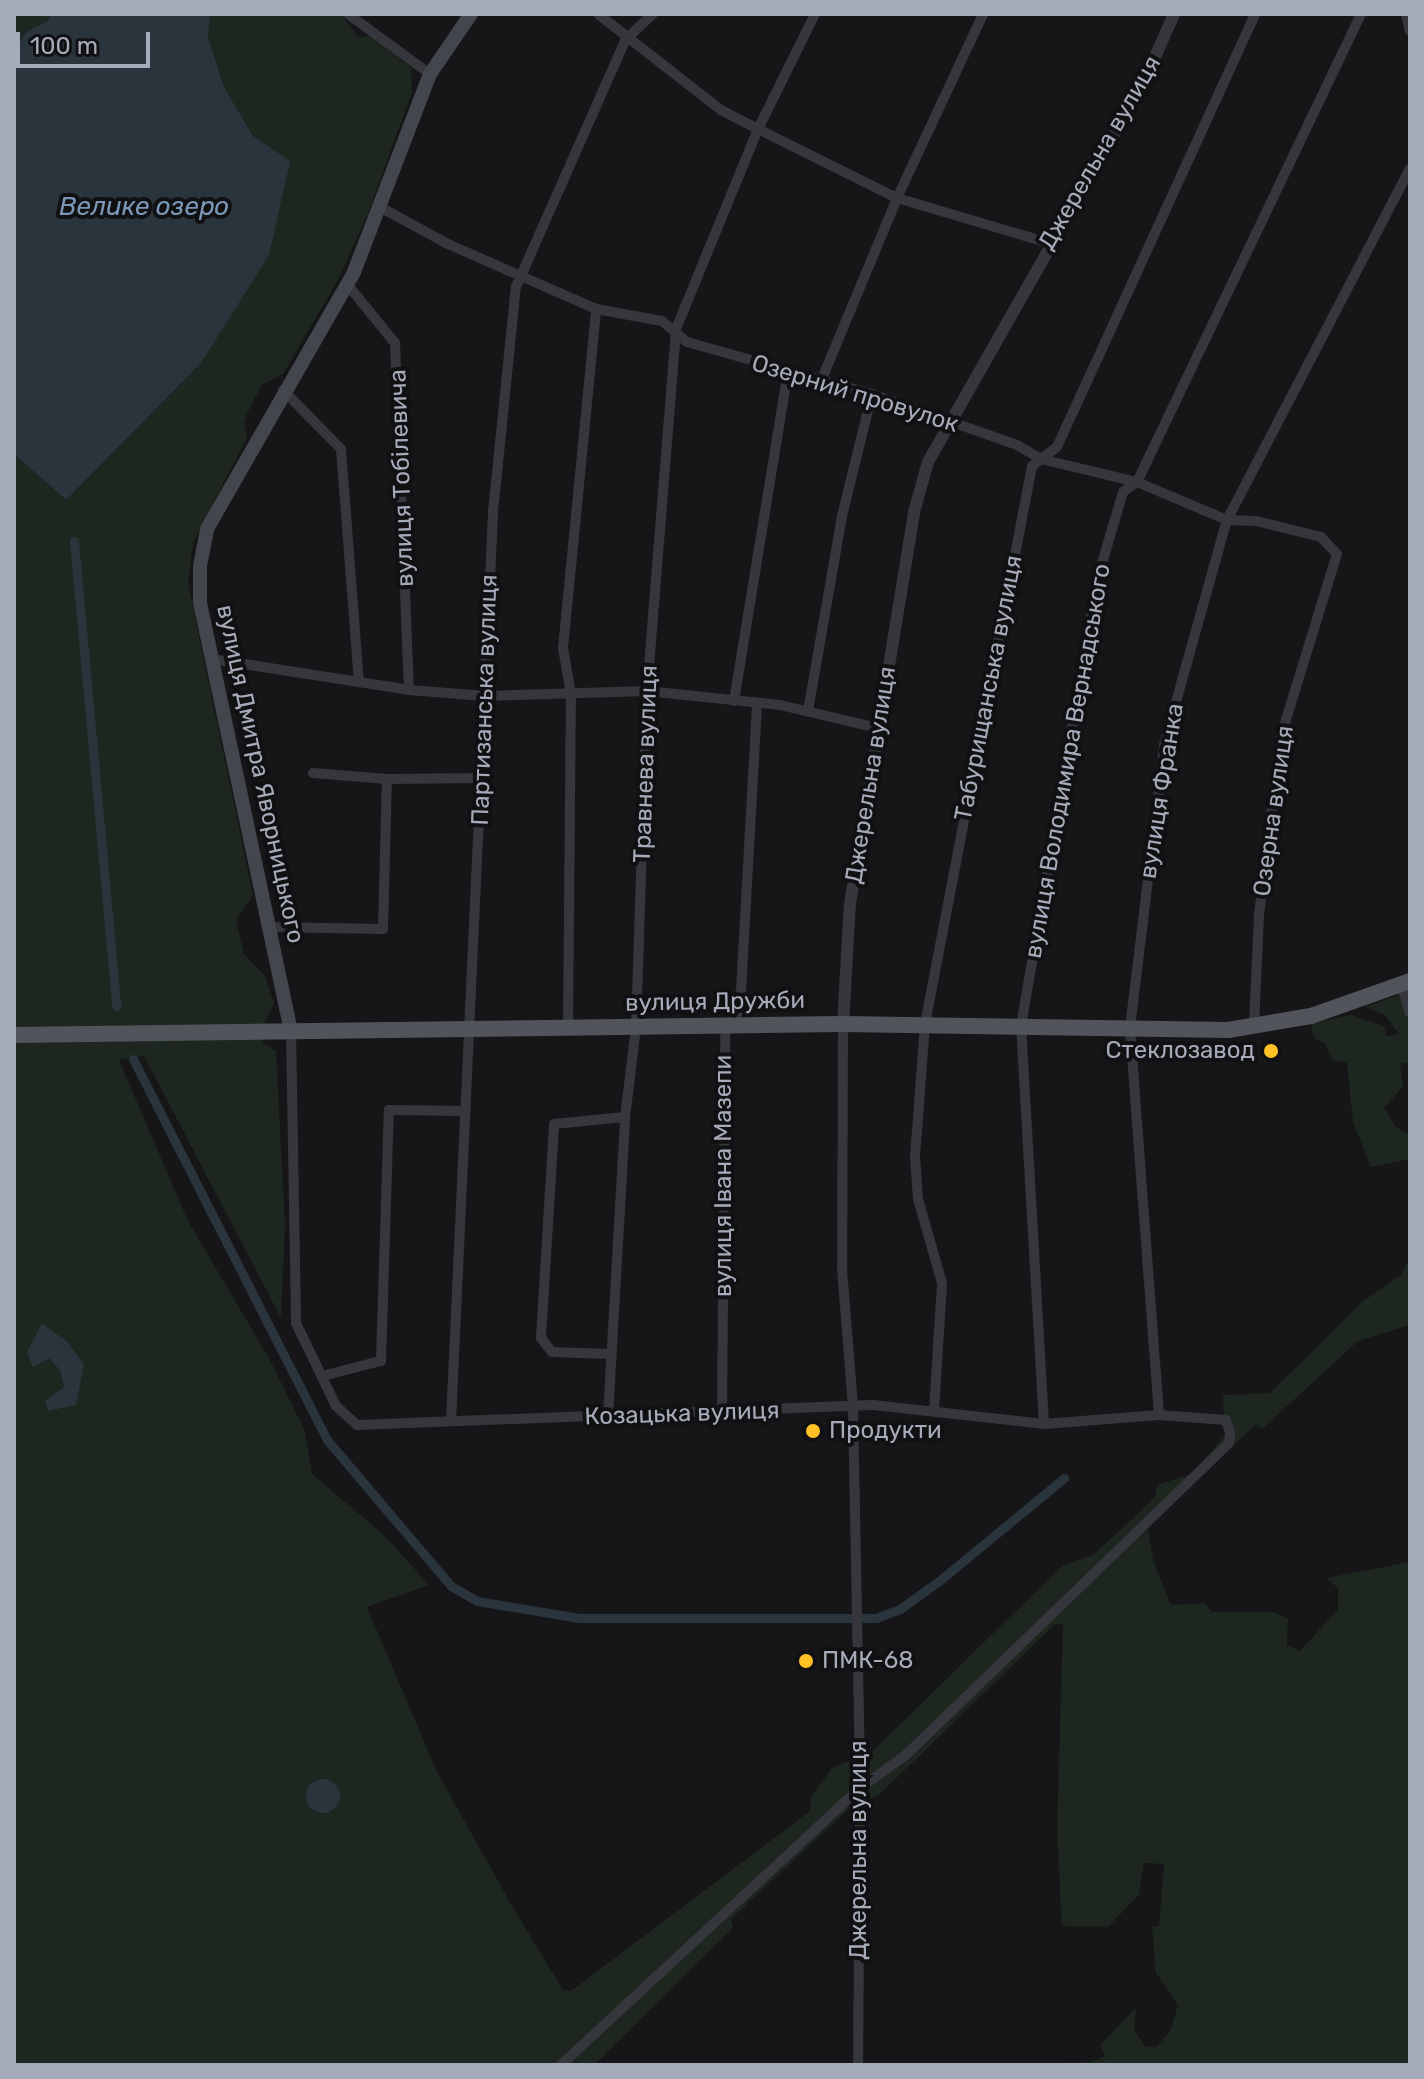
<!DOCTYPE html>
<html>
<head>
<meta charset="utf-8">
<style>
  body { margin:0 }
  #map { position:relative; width:1424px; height:2079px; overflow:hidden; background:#161618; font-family:Rubik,sans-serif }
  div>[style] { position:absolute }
  .green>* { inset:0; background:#1d261f }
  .water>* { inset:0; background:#2a343d }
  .round { border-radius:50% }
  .canal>* { height:9px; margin:-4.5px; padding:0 4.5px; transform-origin:4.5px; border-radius:4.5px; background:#2a343d }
  .minor>* { height:10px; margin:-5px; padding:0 5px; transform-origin:5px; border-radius:5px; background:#36373d }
  .tertiary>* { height:12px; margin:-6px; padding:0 6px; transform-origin:6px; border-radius:6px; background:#36373d }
  .secondary>* { height:14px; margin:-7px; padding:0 7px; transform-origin:7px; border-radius:7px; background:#44464d }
  .primary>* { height:16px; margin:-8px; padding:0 8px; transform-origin:8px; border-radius:8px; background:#52545c }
  .dots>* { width:22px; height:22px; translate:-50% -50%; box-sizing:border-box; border:4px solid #111113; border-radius:50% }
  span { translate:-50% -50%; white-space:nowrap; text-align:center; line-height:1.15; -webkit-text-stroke:8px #111113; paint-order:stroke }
  .street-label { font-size:24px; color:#a6abb9 }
  .poi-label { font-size:24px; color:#a6abb9 }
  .right { translate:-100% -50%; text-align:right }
  .left { translate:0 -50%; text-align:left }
  .water-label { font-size:26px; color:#7a97b7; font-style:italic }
  .frame { position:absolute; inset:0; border:16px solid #a6abb9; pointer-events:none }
  .scale { position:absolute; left:16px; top:32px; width:134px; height:36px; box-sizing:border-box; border:4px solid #a6abb9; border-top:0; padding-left:10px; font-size:24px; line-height:28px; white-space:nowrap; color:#a6abb9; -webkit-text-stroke:6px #111113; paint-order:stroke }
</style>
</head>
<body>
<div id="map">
  <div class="green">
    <div style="clip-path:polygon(14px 14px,50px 14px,48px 21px,26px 32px,14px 52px)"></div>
    <div style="clip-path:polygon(210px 14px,341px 14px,358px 37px,371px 36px,411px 68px,412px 92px,368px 213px,338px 280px,283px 374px,262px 385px,251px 405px,244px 421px,247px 438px,193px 543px,188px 584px,253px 895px,236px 920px,244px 954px,265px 976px,274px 1003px,264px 1025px,263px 1043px,276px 1051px,285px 1224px,281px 1318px,144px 1056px,119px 1060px,188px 1221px,270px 1360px,305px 1431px,312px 1474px,384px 1535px,429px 1585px,367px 1607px,437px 1772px,511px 1904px,563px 1990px,571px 1991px,810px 1811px,811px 1797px,832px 1768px,873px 1751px,1063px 1565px,1093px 1555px,1142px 1510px,1155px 1497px,1157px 1485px,1191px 1474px,1225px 1436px,1223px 1395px,1270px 1393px,1362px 1302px,1402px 1274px,1410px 1256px,1410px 1325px,1358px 1341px,1262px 1429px,1256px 1424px,1148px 1528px,1153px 1560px,1171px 1605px,1204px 1603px,1212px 1612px,1273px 1612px,1288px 1619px,1287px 1645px,1300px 1651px,1338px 1609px,1338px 1588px,1326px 1578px,1410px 1562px,1410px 2065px,1001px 2065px,1091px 2062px,1105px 2056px,1100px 2045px,1136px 2008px,1134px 2030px,1146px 2047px,1156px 2047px,1170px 2032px,1178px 2005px,1156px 1973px,1152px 1927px,1159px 1926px,1164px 1864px,1144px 1863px,1139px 1895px,1108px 1927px,1062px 1926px,1057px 1832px,1063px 1624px,1054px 1625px,881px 1793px,849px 1809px,731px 1919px,733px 1928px,594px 2065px,14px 2065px,14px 454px,66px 500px,201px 363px,223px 323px,274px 154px,253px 136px,224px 87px,207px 37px)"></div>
    <div style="clip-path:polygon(1399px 995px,1410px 1021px,1410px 1083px,1408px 1063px,1400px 1064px,1403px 1087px,1384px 1108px,1396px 1127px,1410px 1136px,1410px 1159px,1371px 1167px,1353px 1122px,1347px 1063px,1332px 1060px,1326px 1044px,1314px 1038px,1311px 1023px,1351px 1015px,1384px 1026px,1386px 1036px,1399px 1034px,1385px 1015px,1365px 1007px)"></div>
  </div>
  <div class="water">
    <div style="clip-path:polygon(50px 14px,210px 14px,208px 37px,224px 87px,253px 136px,290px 161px,269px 255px,201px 363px,66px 500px,14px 454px,14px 52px,26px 32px,48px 21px)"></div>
    <div style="clip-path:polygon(42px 1323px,67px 1342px,84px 1364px,76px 1405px,48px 1411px,45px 1401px,64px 1387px,60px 1370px,49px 1358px,33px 1367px,27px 1352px)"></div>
    <div class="round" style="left:306px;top:1779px;width:34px;height:34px"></div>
  </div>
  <div class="canal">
    <div style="left:74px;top:541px;width:467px;rotate:84.8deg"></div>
    <div style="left:133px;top:1059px;width:429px;rotate:63deg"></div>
    <div style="left:328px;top:1441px;width:190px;rotate:49.7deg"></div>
    <div style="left:451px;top:1586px;width:30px;rotate:30deg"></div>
    <div style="left:477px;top:1601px;width:104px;rotate:9.4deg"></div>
    <div style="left:580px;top:1618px;width:296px"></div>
    <div style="left:876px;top:1618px;width:26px;rotate:-21deg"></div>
    <div style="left:900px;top:1609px;width:48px;rotate:-35.7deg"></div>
    <div style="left:939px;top:1581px;width:162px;rotate:-39.5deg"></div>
  </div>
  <div class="minor">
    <div style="left:348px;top:14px;width:102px;rotate:36.2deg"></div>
    <div style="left:598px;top:14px;width:156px;rotate:38deg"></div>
    <div style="left:721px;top:110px;width:42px;rotate:27.2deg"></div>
    <div style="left:758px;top:129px;width:155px;rotate:26.4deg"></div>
    <div style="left:897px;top:198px;width:159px;rotate:16.5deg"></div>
    <div style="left:1406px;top:14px;width:17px;rotate:77deg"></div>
    <div style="left:380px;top:207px;width:77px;rotate:28.6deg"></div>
    <div style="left:448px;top:244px;width:162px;rotate:23.7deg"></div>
    <div style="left:596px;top:309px;width:67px;rotate:10.3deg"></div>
    <div style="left:662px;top:321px;width:33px;rotate:40deg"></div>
    <div style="left:687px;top:342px;width:192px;rotate:15.7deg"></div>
    <div style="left:872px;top:394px;width:154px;rotate:19.4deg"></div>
    <div style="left:1017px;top:445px;width:28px;rotate:30deg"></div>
    <div style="left:1041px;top:459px;width:99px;rotate:13.5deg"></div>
    <div style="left:1137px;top:482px;width:98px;rotate:22.9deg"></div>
    <div style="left:1227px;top:520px;width:29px;rotate:2deg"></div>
    <div style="left:1256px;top:521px;width:67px;rotate:13.8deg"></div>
    <div style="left:1321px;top:537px;width:23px;rotate:47deg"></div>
    <div style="left:1337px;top:554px;width:190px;rotate:107.1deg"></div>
    <div style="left:1281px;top:736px;width:180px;rotate:97deg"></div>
    <div style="left:1259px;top:915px;width:112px;rotate:92.6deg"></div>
    <div style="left:347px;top:284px;width:76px;rotate:50.9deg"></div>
    <div style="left:395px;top:343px;width:347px;rotate:87.7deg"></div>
    <div style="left:821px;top:381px;width:198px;rotate:-67.4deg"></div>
    <div style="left:897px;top:198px;width:203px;rotate:-64.9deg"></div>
    <div style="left:283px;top:390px;width:83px;rotate:45.5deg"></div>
    <div style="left:341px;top:449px;width:234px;rotate:85.6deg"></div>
    <div style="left:212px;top:659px;width:199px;rotate:8.9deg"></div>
    <div style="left:409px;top:690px;width:76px;rotate:4.5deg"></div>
    <div style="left:485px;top:696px;width:162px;rotate:-1.8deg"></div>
    <div style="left:647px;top:691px;width:134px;rotate:6deg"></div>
    <div style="left:780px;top:705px;width:101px;rotate:13.2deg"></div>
    <div style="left:734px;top:701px;width:332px;rotate:-80.7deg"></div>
    <div style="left:808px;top:711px;width:198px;rotate:-80.1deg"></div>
    <div style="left:842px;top:516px;width:126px;rotate:-76.2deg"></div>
    <div style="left:313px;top:773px;width:74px;rotate:4.6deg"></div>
    <div style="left:269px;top:927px;width:114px;rotate:1deg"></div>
    <div style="left:383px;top:929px;width:150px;rotate:-88.5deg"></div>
    <div style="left:387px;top:779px;width:95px;rotate:-0.6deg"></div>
    <div style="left:1401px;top:984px;width:30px;rotate:73deg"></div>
    <div style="left:843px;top:1024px;width:245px;rotate:90.2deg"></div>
    <div style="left:842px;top:1269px;width:138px;rotate:85.4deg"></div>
    <div style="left:853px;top:1407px;width:381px;rotate:88.9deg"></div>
    <div style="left:860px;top:1788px;width:277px;rotate:90.4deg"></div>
    <div style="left:568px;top:1028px;width:334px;rotate:-89.5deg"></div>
    <div style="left:571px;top:694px;width:47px;rotate:-99.9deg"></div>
    <div style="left:563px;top:648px;width:341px;rotate:-84.4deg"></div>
    <div style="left:291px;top:1031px;width:292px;rotate:89deg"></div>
    <div style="left:296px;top:1323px;width:92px;rotate:64.3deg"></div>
    <div style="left:336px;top:1406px;width:28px;rotate:42deg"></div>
    <div style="left:357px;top:1425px;width:516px;rotate:-2.22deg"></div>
    <div style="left:873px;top:1405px;width:172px;rotate:6.3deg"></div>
    <div style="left:1044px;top:1424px;width:115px;rotate:-4.5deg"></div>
    <div style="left:1159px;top:1415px;width:67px;rotate:4.3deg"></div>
    <div style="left:1226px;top:1420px;width:14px;rotate:73deg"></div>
    <div style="left:1230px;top:1433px;width:10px;rotate:96deg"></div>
    <div style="left:1229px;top:1443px;width:449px;rotate:136deg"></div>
    <div style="left:906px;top:1755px;width:57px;rotate:144.3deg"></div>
    <div style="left:860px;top:1788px;width:408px;rotate:137.2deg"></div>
    <div style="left:610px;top:1354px;width:58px;rotate:-178deg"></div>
    <div style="left:552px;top:1352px;width:18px;rotate:-128deg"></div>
    <div style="left:541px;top:1338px;width:214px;rotate:-86.5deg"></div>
    <div style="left:554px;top:1124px;width:71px;rotate:-5.6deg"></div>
    <div style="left:322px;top:1376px;width:61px;rotate:-14.3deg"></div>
    <div style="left:381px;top:1361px;width:251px;rotate:-88.2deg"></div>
    <div style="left:389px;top:1110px;width:75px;rotate:0.8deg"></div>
    <div style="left:934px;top:1411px;width:128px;rotate:-86.4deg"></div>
    <div style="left:942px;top:1283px;width:87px;rotate:-105.9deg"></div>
    <div style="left:918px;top:1199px;width:42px;rotate:-94.1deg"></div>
    <div style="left:915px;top:1157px;width:133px;rotate:-85.7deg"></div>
    <div style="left:925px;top:1024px;width:568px;rotate:-79.14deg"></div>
    <div style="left:1032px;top:466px;width:31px;rotate:-37deg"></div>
    <div style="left:1057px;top:447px;width:476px;rotate:-65.4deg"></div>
    <div style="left:722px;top:1414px;width:381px;rotate:-89.5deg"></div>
    <div style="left:725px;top:1033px;width:28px;rotate:-58deg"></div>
    <div style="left:740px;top:1009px;width:306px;rotate:-86.8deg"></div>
    <div style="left:1159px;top:1415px;width:388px;rotate:-94.3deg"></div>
    <div style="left:1130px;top:1028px;width:285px;rotate:-83.1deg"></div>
    <div style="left:1164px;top:745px;width:234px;rotate:-74.4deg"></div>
    <div style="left:1227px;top:520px;width:396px;rotate:-62.5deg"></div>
    <div style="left:608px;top:1416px;width:299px;rotate:-86.7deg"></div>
    <div style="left:625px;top:1117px;width:91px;rotate:-83deg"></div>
    <div style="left:636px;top:1027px;width:336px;rotate:-88.1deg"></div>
    <div style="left:647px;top:691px;width:363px;rotate:-85.4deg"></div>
    <div style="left:676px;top:329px;width:216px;rotate:-67.7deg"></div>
    <div style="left:758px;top:129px;width:128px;rotate:-63.6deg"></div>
    <div style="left:451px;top:1421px;width:910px;rotate:-87.35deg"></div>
    <div style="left:493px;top:512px;width:226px;rotate:-84.2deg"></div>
    <div style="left:516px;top:287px;width:271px;rotate:-66.1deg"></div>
    <div style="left:626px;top:39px;width:37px;rotate:-43deg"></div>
    <div style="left:1044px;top:1424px;width:399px;rotate:-93.3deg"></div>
    <div style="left:1021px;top:1026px;width:456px;rotate:-80.3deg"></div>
    <div style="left:1098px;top:577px;width:89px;rotate:-73.6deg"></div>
    <div style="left:1123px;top:492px;width:17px;rotate:-36deg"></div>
    <div style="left:1137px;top:482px;width:519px;rotate:-64.42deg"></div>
  </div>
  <div class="tertiary">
    <div style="left:843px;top:1024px;width:120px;rotate:-86.7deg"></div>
    <div style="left:850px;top:904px;width:397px;rotate:-80.7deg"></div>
    <div style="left:914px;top:512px;width:52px;rotate:-74.4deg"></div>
    <div style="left:928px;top:462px;width:435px;rotate:-60.4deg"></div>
    <div style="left:1143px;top:84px;width:77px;rotate:-66.1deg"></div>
  </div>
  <div class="secondary">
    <div style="left:291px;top:1031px;width:439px;rotate:-102deg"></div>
    <div style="left:200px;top:602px;width:36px;rotate:-90deg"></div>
    <div style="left:200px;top:566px;width:38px;rotate:-79deg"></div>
    <div style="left:207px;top:529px;width:296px;rotate:-60.2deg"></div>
    <div style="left:354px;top:272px;width:212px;rotate:-69deg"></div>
    <div style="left:430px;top:74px;width:73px;rotate:-55.7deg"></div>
  </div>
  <div class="primary">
    <div style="left:14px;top:1035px;width:829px;rotate:-0.76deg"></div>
    <div style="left:843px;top:1024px;width:385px;rotate:0.9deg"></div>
    <div style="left:1228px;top:1030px;width:84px;rotate:-9.6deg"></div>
    <div style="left:1311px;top:1016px;width:105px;rotate:-19.5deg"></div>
  </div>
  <div class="dots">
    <div style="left:1271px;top:1051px;background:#ffc226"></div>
    <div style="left:813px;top:1431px;background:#ffc226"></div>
    <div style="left:806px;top:1661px;background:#ffc226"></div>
  </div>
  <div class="street-label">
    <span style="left:1100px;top:153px;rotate:-60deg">Джерельна вулиця</span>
    <span style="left:855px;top:394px;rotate:17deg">Озерний провулок</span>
    <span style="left:402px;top:478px;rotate:-92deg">вулиця Тобілевича</span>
    <span style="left:989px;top:688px;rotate:-79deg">Табурищанська вулиця</span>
    <span style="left:485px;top:700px;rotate:-88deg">Партизанська вулиця</span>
    <span style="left:1068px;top:761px;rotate:-80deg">вулиця Володимира Вернадського</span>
    <span style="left:646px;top:764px;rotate:-88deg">Травнева вулиця</span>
    <span style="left:260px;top:774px;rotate:78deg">вулиця Дмитра Яворницького</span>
    <span style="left:871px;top:775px;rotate:-81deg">Джерельна вулиця</span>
    <span style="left:1162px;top:791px;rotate:-81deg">вулиця Франка</span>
    <span style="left:1274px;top:811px;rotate:-82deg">Озерна вулиця</span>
    <span style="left:715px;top:1002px;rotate:-1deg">вулиця Дружби</span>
    <span style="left:724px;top:1176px;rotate:-90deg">вулиця Івана Мазепи</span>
    <span style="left:682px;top:1414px;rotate:-2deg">Козацька вулиця</span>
    <span style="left:859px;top:1850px;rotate:-90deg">Джерельна вулиця</span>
  </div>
  <div class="poi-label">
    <span class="right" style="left:1255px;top:1051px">Стеклозавод</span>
    <span class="left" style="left:829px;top:1431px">Продукти</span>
    <span class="left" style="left:822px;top:1661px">ПМК-68</span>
  </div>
  <div class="water-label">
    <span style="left:144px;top:207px">Велике озеро</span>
  </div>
  <div class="frame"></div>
  <div class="scale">100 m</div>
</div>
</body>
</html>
